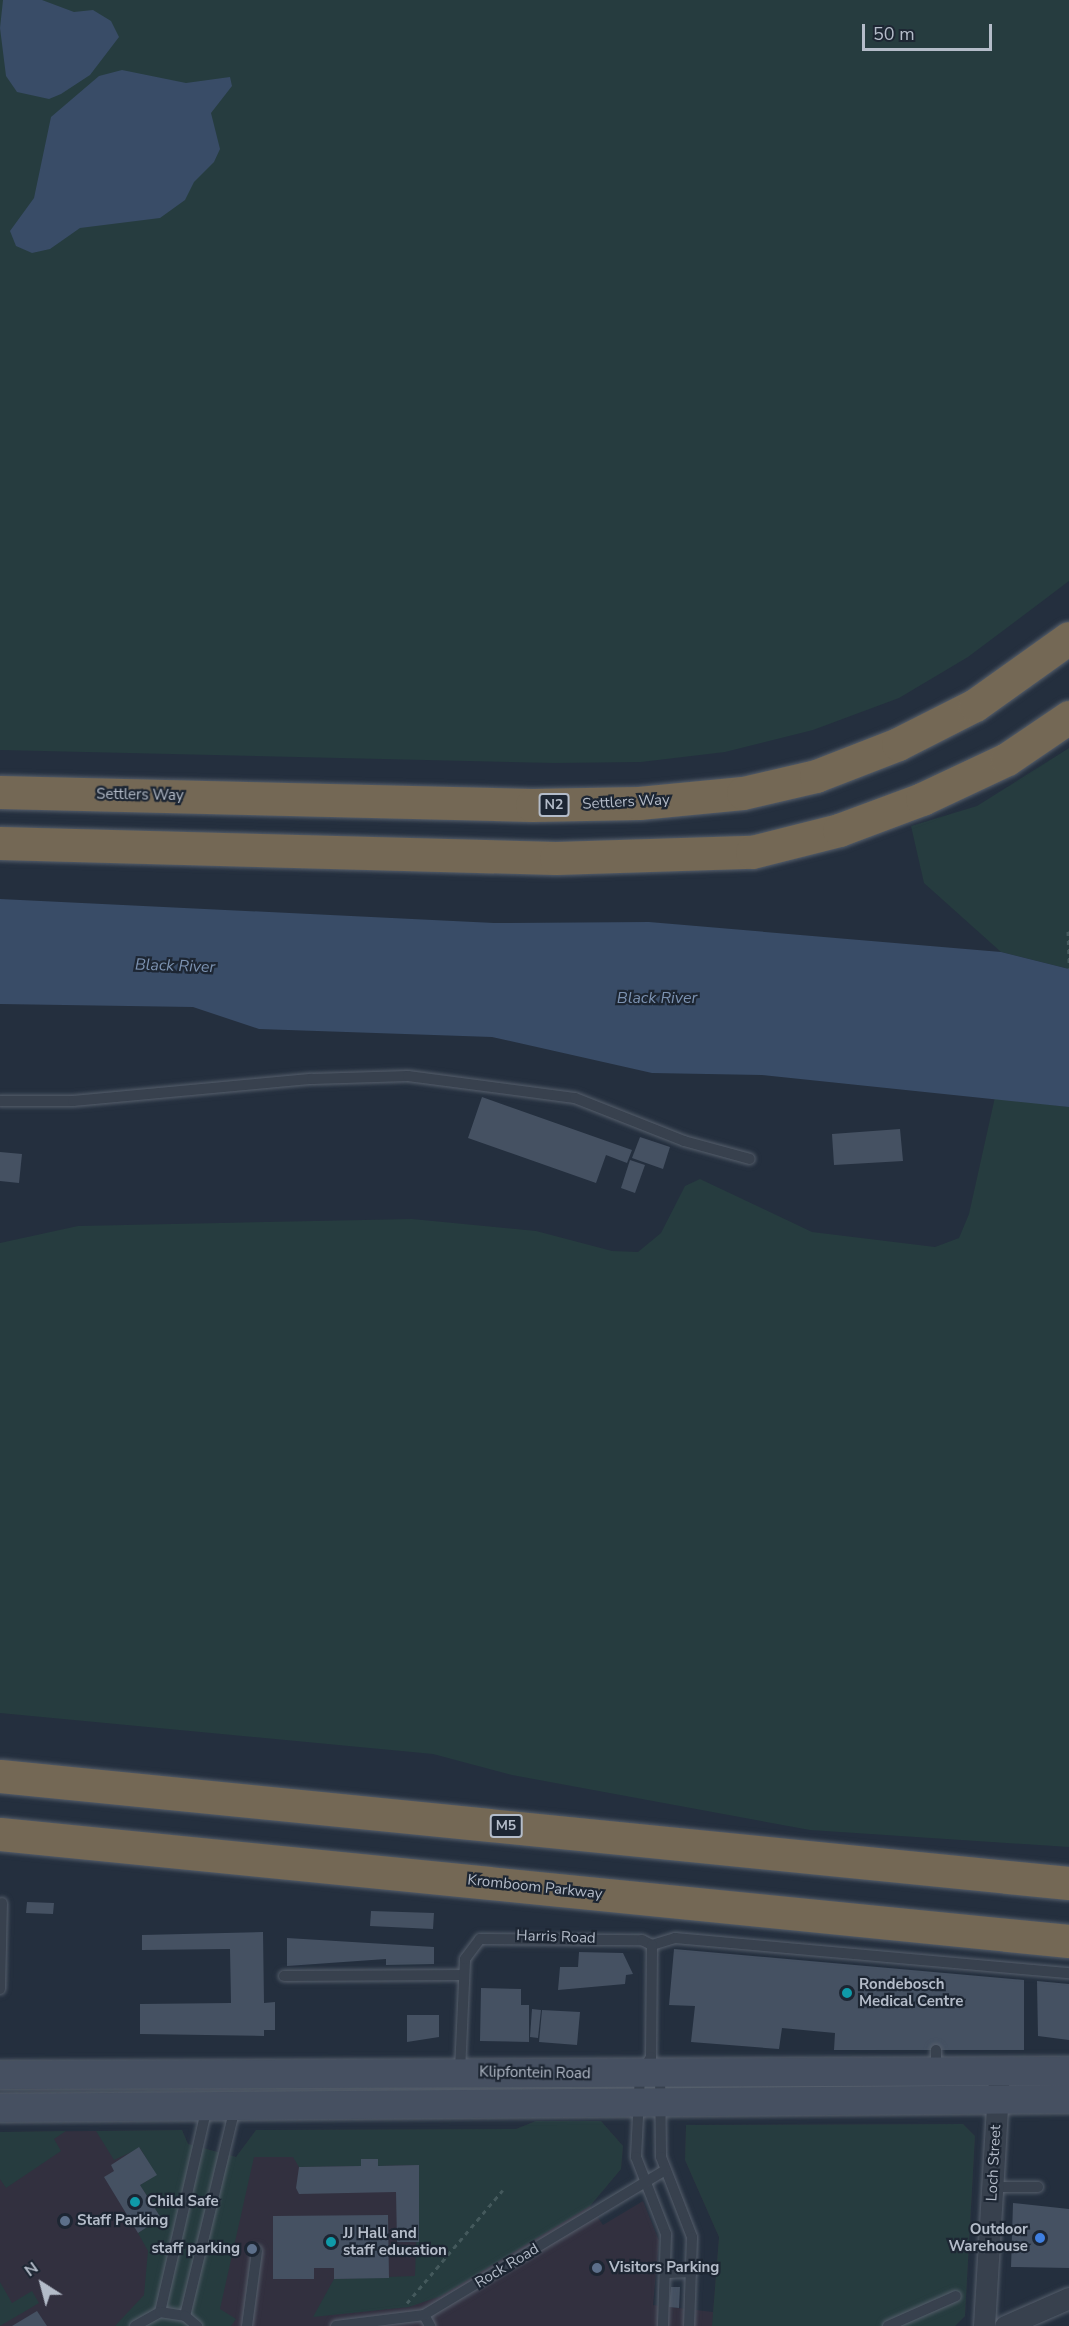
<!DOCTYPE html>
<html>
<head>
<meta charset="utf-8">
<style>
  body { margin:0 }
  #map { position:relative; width:1069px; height:2326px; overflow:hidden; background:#242f3e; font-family:"Nunito Sans",sans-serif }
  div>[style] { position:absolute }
  .medical>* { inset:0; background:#32303f }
  .green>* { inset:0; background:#263c3f }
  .water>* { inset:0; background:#394c67 }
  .building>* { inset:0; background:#455162 }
  .path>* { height:3px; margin-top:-1.5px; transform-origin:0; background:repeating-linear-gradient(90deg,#44595c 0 4.5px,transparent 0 9px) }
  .roads { filter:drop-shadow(0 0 2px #565f6c) drop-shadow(0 0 2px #565f6c) }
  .service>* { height:10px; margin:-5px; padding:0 5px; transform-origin:5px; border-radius:5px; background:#38414e }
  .minor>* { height:21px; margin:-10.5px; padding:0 10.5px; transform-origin:10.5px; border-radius:10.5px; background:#38414e }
  .secondary>* { height:28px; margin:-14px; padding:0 14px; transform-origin:14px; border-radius:14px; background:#465061 }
  .motorway>* { height:33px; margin:-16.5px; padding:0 16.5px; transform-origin:16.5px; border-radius:16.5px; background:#746855 }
  .dots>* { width:16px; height:16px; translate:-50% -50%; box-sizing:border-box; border:3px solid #1d2633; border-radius:50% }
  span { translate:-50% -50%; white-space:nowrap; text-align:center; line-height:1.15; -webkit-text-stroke:4.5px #1d2633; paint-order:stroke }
  .shield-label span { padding:2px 4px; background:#1d2633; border:2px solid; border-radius:4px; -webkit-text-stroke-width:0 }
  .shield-label { font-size:14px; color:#b4bcc9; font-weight:700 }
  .street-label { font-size:15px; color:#b4bcc9 }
  .poi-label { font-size:15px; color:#b4bcc9; font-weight:700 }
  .left { translate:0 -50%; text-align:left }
  .right { translate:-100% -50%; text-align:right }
  .water-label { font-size:16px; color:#7c92b1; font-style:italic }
  .north { position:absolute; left:12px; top:2254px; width:60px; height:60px; -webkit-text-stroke:4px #1d2633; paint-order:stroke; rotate:324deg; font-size:16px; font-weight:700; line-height:24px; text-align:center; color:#b4bcc9 }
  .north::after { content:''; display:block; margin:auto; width:21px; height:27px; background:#b4bcc9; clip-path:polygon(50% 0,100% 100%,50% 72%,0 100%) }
  .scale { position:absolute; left:862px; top:24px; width:130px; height:27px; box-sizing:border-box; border:3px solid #b4bcc9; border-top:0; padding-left:8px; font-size:18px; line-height:21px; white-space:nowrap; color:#b4bcc9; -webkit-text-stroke:4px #1d2633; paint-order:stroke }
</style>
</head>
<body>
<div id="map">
  <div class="medical">
    <div style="clip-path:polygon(536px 2121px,601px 2121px,623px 2146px,621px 2169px,590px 2206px,603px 2225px,643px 2201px,659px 2241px,653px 2305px,713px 2312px,719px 2237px,685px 2160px,686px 2125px,963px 2124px,975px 2136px,965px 2316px,955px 2326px,0 2326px,0 2132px,182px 2130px,188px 2144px,236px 2157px,256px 2130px,516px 2129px)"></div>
  </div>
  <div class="green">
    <div style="clip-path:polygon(0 0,1069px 0,1069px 581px,968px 657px,899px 698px,813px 730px,725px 752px,641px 762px,554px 763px,0 750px)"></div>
    <div style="clip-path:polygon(1069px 748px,1069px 969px,1001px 952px,924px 883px,911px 826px,977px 806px)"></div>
    <div style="clip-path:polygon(995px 1097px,1069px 1107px,1069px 1847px,810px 1830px,512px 1775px,433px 1754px,0 1713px,0 1243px,78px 1226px,412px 1219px,536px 1231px,612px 1251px,638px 1252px,661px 1233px,685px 1186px,700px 1179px,812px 1232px,935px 1247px,959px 1238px,969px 1214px)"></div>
    <div style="clip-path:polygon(536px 2121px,601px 2121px,623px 2146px,621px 2169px,590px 2206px,441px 2296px,409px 2307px,313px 2317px,334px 2279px,415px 2276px,419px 2165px,378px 2166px,378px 2159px,361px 2159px,361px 2166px,299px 2167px,293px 2157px,254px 2157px,220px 2309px,236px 2319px,231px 2326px,115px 2326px,144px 2295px,148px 2251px,138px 2233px,161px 2218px,140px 2185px,156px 2175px,140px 2148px,114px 2160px,96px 2131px,182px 2130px,188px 2144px,236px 2157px,256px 2130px,516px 2129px)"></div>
    <div style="clip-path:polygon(963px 2124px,975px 2136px,965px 2316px,955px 2326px,712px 2326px,719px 2237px,685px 2160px,686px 2125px)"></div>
    <div style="clip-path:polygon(66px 2131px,54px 2139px,61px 2151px,6px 2188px,0 2179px,0 2132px)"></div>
    <div style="clip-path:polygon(0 2282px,12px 2303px,32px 2291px,39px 2303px,0 2326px)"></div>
  </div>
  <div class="water">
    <div style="clip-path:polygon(3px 0,42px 0,74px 12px,93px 10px,111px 21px,119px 37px,90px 75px,61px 94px,49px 99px,17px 92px,6px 76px,0 28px)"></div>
    <div style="clip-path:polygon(122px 70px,186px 83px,230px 77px,232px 86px,211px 113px,220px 149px,214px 162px,194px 182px,185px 200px,160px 218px,80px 228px,50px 249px,32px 253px,16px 246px,10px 231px,34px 198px,51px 117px,99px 76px)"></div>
    <div style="clip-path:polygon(0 899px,494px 923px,649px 922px,1001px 952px,1069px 969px,1069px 1107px,762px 1075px,652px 1073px,492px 1037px,259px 1029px,193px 1007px,0 1004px)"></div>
  </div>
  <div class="building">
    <div style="clip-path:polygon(482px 1097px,632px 1150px,627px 1163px,606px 1155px,596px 1183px,468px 1138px)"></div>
    <div style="clip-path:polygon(900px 1129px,903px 1161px,834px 1165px,832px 1134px)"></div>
    <div style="clip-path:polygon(640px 1137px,670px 1147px,663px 1169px,632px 1158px)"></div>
    <div style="clip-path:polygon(0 1152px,22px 1154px,19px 1183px,0 1181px)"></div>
    <div style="clip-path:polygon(630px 1160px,645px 1165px,635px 1193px,621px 1188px)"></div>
    <div style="clip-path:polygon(27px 1902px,54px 1903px,53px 1914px,26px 1913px)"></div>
    <div style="clip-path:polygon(371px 1911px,434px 1913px,433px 1929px,370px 1926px)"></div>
    <div style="clip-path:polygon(263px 1932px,264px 2003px,275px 2002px,275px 2030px,264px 2030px,264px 2036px,140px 2034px,140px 2004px,231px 2003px,230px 1949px,142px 1950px,142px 1935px)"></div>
    <div style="clip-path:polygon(287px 1938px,434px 1947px,434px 1964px,386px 1965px,386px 1959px,287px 1966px)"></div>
    <div style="clip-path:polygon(674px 1949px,1024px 1980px,1024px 2050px,834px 2050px,835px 2033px,782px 2028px,779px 2049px,691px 2042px,695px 2006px,669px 2005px)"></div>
    <div style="clip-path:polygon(579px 1952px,623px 1953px,633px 1974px,626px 1975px,625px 1984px,558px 1990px,560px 1967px,578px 1967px)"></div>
    <div style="clip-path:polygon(1037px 1981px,1069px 1984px,1069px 2040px,1038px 2036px)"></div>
    <div style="clip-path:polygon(481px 1988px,521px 1989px,521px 2005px,529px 2005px,529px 2042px,480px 2041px)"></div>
    <div style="clip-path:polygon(532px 2009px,541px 2010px,538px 2038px,530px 2037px)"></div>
    <div style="clip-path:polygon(542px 2010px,580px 2012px,577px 2045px,539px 2042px)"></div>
    <div style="clip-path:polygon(407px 2015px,439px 2015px,439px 2037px,407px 2042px)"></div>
    <div style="clip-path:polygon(139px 2147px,157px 2175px,140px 2185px,161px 2218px,138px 2233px,104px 2177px,114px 2171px,111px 2165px)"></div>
    <div style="clip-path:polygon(361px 2159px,378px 2159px,378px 2166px,419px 2165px,419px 2242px,397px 2242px,396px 2192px,299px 2194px,296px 2188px,299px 2167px,361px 2166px)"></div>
    <div style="clip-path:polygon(1013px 2203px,1069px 2209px,1069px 2268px,1011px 2267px)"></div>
    <div style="clip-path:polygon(388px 2215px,389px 2278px,334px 2279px,334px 2268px,314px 2268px,314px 2279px,273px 2279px,273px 2216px)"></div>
    <div style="clip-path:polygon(671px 2287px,680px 2287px,679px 2308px,669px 2307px)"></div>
    <div style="clip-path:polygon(37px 2311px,47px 2326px,12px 2326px)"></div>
  </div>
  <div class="path">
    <div style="left:1068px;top:931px;width:37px;rotate:88deg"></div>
    <div style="left:407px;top:2303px;width:148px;rotate:-49.7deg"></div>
  </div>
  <div class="roads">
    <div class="service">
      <div style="left:0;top:1101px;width:73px"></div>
      <div style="left:73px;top:1101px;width:240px;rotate:-5.3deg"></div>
      <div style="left:312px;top:1079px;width:96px;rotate:-1.8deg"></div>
      <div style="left:408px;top:1076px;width:168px;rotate:7.5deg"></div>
      <div style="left:575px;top:1098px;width:117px;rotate:21.5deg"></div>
      <div style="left:684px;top:1141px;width:68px;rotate:15.3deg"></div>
      <div style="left:652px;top:1945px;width:24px;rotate:-17deg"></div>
      <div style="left:675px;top:1938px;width:396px;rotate:5.1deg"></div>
      <div style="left:284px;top:1976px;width:179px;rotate:-0.3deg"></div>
      <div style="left:0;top:1989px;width:86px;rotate:-88.7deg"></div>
      <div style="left:936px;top:2069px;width:19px;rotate:-90deg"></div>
      <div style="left:460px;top:2071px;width:112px;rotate:-87.4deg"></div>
      <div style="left:465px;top:1959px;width:25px;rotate:-53deg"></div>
      <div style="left:480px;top:1939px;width:162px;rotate:0.4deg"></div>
      <div style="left:642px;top:1940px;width:11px;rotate:27deg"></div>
      <div style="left:652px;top:1945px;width:112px;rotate:90.5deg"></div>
      <div style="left:651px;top:2057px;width:21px;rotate:121deg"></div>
      <div style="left:640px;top:2075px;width:82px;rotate:92.8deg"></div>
      <div style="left:636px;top:2157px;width:83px;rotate:68.7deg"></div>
      <div style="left:666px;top:2234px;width:92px;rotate:91.9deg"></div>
      <div style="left:660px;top:2073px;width:84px;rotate:89.3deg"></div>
      <div style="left:661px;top:2157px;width:86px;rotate:68.8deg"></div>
      <div style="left:692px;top:2237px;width:89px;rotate:91.9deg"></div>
      <div style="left:992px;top:2187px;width:46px"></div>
      <div style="left:667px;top:2273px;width:25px;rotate:-2deg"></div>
      <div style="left:160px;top:2312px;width:210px;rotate:-77.1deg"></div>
      <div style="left:424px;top:2315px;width:13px;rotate:61deg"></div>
      <div style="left:185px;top:2316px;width:215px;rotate:-76.5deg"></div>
      <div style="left:135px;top:2326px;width:29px;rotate:-29deg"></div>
      <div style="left:160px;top:2312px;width:25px;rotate:9deg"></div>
      <div style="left:185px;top:2316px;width:16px;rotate:40deg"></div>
      <div style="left:247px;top:2326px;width:76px;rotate:-82.4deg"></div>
      <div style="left:336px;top:2326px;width:89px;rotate:-7.1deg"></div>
      <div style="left:424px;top:2315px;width:281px;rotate:-31deg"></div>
      <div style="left:888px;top:2326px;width:74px;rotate:-23.8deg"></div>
    </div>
    <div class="minor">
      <div style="left:984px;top:2326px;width:239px;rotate:-86.6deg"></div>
      <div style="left:1005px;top:2326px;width:70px;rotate:-23.6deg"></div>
    </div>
    <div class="secondary">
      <div style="left:0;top:2075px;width:1069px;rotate:-0.21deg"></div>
      <div style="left:0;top:2108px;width:1069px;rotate:-0.48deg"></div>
    </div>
    <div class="motorway">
      <div style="left:0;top:792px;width:532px;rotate:1.4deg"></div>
      <div style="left:532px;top:805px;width:107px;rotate:-1.1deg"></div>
      <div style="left:639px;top:803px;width:104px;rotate:-5.5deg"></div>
      <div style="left:743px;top:793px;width:75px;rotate:-13.1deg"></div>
      <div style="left:816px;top:776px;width:88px;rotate:-21.3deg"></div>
      <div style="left:898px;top:744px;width:86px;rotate:-26.9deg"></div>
      <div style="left:975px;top:705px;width:115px;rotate:-35.5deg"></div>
      <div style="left:0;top:843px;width:556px;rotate:1.55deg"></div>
      <div style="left:556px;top:858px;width:196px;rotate:-1.8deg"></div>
      <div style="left:752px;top:852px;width:90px;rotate:-14.2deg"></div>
      <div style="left:839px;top:830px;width:89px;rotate:-20.5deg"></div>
      <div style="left:922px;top:799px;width:94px;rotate:-25.2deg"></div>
      <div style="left:1007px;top:759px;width:75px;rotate:-34.1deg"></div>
      <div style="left:0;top:1776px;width:1074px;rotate:5.72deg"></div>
      <div style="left:0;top:1834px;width:1074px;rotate:5.72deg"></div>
    </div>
  </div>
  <div class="dots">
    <div style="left:847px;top:1993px;background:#0f9aa8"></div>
    <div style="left:135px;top:2202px;background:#0f9aa8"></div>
    <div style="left:65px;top:2221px;background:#5c6f8a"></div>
    <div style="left:1040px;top:2238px;background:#3f7fe0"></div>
    <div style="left:331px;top:2242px;background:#0f9aa8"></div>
    <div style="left:252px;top:2249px;background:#5c6f8a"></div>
    <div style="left:597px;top:2268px;background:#5c6f8a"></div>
  </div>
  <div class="shield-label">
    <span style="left:554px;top:805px">N2</span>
    <span style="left:506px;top:1826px">M5</span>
  </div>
  <div class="street-label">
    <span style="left:140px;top:795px;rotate:1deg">Settlers Way</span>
    <span style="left:626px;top:802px;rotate:-3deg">Settlers Way</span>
    <span style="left:535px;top:1887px;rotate:6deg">Kromboom Parkway</span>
    <span style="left:556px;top:1937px;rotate:2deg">Harris Road</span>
    <span style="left:535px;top:2073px;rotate:1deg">Klipfontein Road</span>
    <span style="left:994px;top:2163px;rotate:-87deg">Loch Street</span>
    <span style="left:507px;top:2266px;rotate:-31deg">Rock Road</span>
  </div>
  <div class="poi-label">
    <span class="left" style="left:859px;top:1993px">Rondebosch<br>Medical Centre</span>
    <span class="left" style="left:147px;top:2202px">Child Safe</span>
    <span class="left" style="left:77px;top:2221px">Staff Parking</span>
    <span class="right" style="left:1028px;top:2238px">Outdoor<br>Warehouse</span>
    <span class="left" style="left:343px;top:2242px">JJ Hall and<br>staff education</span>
    <span class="right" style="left:240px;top:2249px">staff parking</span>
    <span class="left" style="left:609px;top:2268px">Visitors Parking</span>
  </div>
  <div class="water-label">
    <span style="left:175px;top:966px;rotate:2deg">Black River</span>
    <span style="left:657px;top:998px">Black River</span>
  </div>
  <div class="north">N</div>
  <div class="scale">50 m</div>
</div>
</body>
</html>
